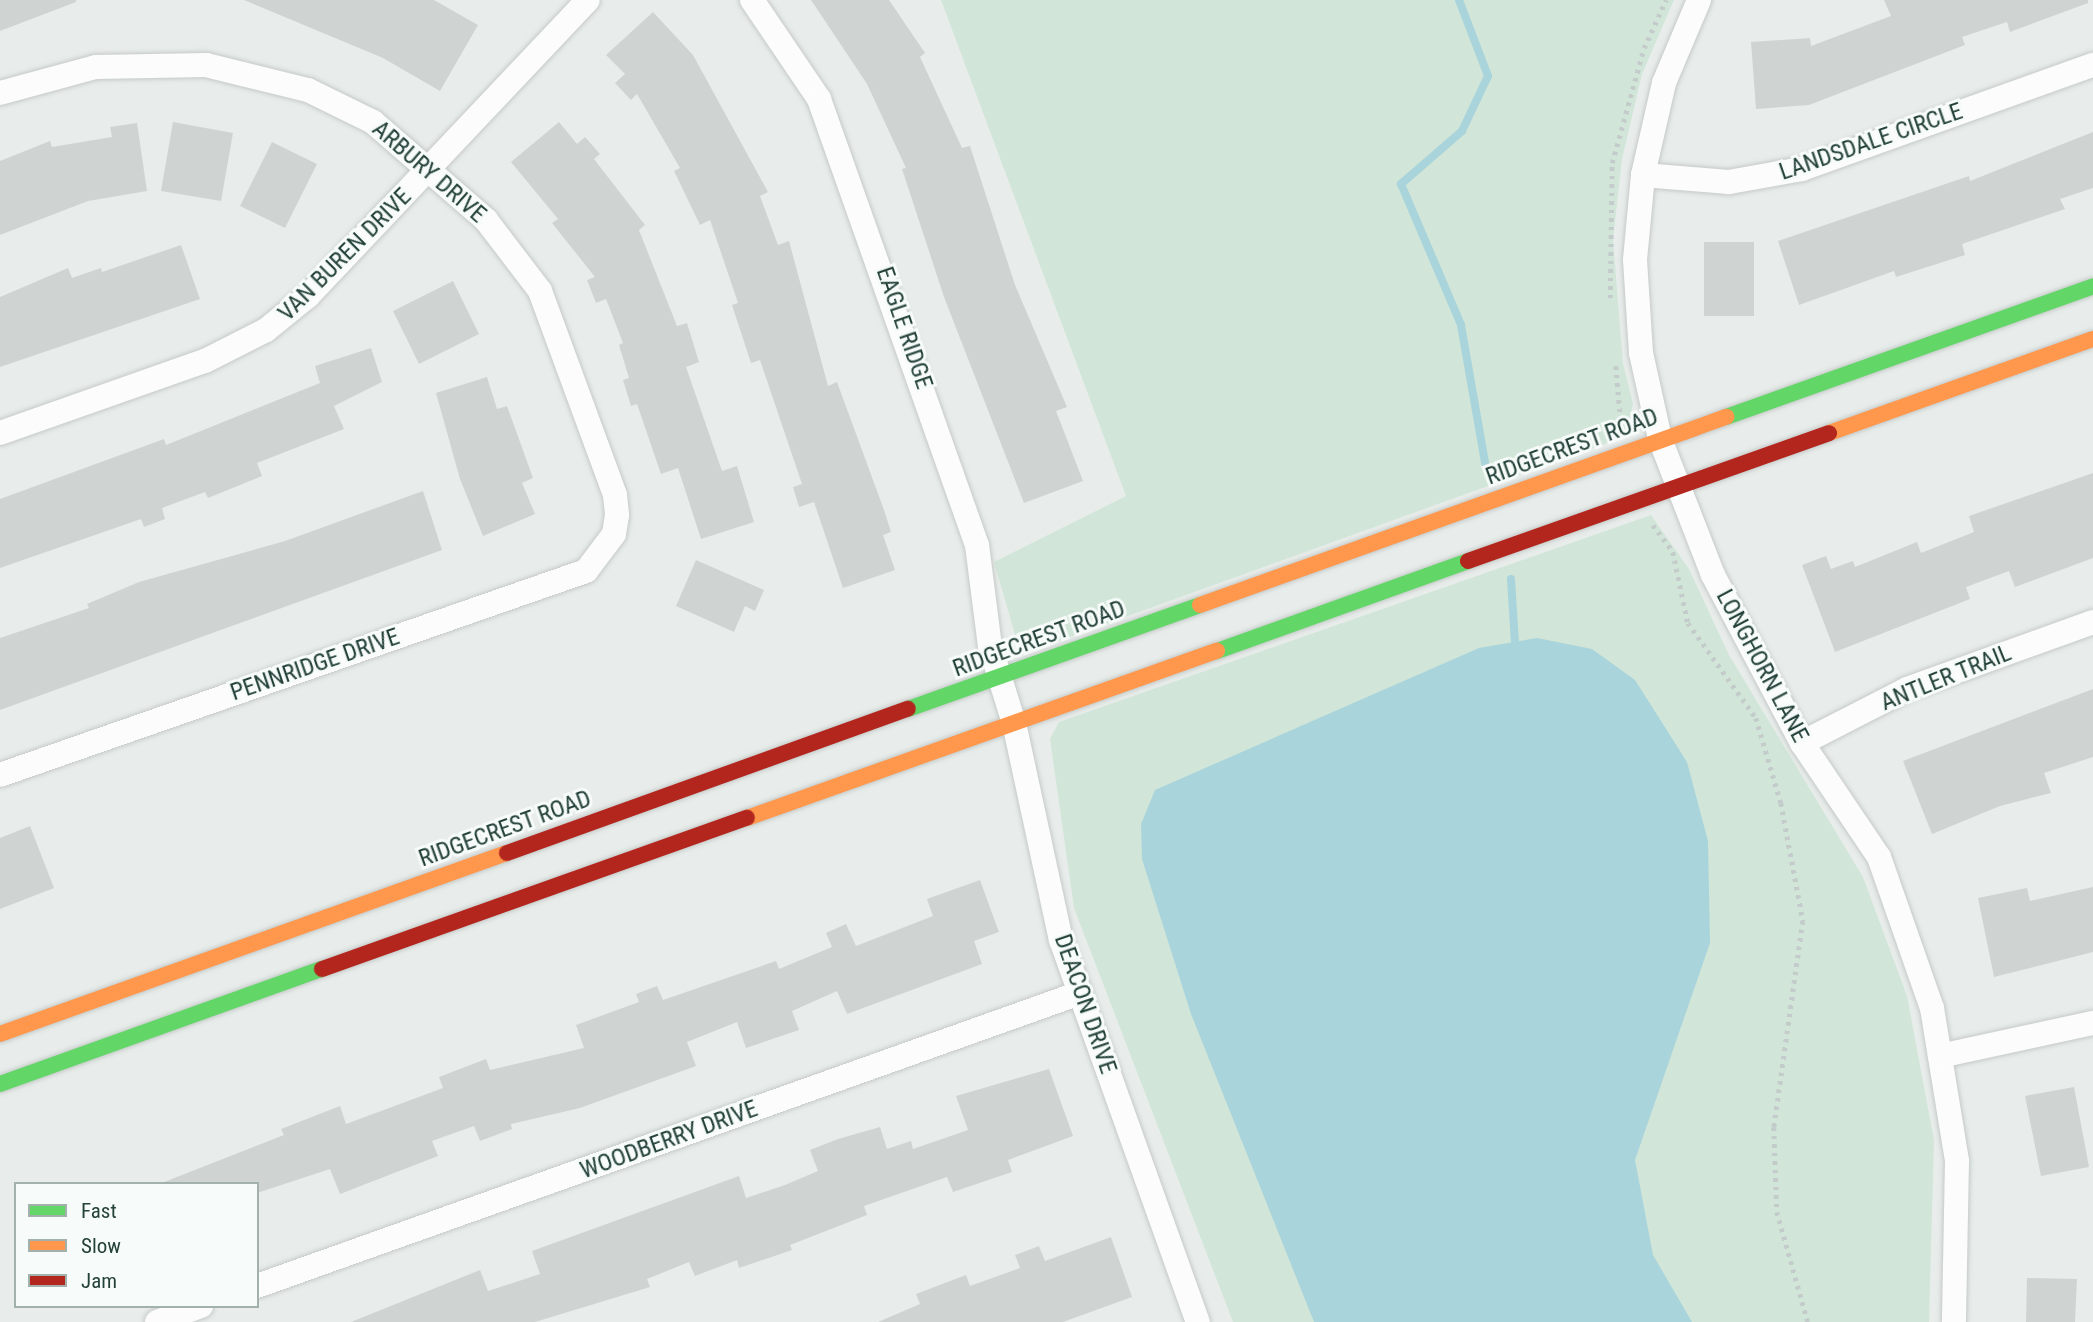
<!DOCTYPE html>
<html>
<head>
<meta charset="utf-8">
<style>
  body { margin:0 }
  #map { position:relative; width:2093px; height:1322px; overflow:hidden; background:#e8edeb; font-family:"Roboto Condensed",sans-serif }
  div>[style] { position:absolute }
  .green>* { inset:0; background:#d1e6d8 }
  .water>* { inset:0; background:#a9d4db }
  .stream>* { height:8px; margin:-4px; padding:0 4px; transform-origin:4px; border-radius:4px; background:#a9d4db }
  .building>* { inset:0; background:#cfd4d2 }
  .path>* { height:4.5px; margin-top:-2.25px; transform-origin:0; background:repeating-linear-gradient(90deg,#c3ccca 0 3.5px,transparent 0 8.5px) }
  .roads { filter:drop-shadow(0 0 2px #c5cac8) drop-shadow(0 0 2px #c5cac8) }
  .street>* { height:24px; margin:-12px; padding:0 12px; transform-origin:12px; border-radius:12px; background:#fcfcfc }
  .fast>* { height:16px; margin:-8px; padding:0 8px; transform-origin:8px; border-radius:8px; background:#63d668 }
  .slow>* { height:16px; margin:-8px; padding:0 8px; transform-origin:8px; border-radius:8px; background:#ff974d }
  .jam>* { height:16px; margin:-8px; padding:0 8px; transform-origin:8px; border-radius:8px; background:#b3261e }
  span { translate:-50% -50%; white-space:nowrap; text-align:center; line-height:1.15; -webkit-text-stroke:6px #f7fbf9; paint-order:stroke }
  .street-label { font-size:24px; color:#24423a }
  .legend { position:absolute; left:14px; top:1182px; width:245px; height:126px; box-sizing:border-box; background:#f7fbf9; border:2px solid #a3b1ad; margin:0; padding:9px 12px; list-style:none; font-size:21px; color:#24423a }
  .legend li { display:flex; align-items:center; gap:14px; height:35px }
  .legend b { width:35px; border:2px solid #a3b1ad }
</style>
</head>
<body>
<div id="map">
  <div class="green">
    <div style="clip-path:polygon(941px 0,1674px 0,1642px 74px,1622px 159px,1613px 240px,1623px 363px,1633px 404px,1628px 426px,1610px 442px,1050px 644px,1016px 638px,994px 562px,1126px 496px)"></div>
    <div style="clip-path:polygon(1651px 515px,1689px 569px,1729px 655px,1863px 877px,1907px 996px,1934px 1140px,1929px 1322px,1233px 1322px,1074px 908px,1050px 739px,1059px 722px)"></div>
  </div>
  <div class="water">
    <div style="clip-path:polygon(1537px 638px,1592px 649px,1635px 680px,1687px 762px,1708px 841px,1710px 943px,1635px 1160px,1653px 1255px,1692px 1322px,1314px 1322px,1191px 1014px,1142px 859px,1141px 824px,1155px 790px,1479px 648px)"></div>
  </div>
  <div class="stream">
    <div style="left:1459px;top:0;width:81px;rotate:69.1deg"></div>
    <div style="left:1488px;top:76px;width:61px;rotate:115.3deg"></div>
    <div style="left:1462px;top:131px;width:81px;rotate:139deg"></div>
    <div style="left:1401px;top:184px;width:153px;rotate:66.9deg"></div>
    <div style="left:1461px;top:325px;width:140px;rotate:80.1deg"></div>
    <div style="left:1511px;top:579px;width:63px;rotate:86.4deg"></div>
  </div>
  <div class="building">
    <div style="clip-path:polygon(0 0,76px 0,76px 2px,0 31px)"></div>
    <div style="clip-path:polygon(244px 0,434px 0,478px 25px,440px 91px,383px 58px)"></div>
    <div style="clip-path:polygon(811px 0,889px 0,925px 53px,920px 57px,962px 148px,970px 146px,1015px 285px,1067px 407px,1056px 411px,1083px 481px,1024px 503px,944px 297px,902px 169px,906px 168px,867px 84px)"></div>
    <div style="clip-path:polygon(1884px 0,2088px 0,2088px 3px,2010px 32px,2007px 22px,1962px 37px,1965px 45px,1809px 105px,1756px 109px,1751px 42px,1810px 38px,1811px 46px,1891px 16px)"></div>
    <div style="clip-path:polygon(653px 12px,693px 55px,768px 192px,760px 196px,778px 245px,789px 241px,828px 386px,837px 382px,884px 510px,891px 532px,883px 535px,895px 570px,843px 588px,814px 502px,799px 507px,793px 487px,802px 484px,760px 360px,751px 363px,732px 305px,738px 303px,710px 220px,700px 225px,674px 171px,680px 168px,637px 94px,631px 100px,615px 83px,625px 74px,606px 55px)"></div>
    <div style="clip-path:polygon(173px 122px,233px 133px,221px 201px,161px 191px)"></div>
    <div style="clip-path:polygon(559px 122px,577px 144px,585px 137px,600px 154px,594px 159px,645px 225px,639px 230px,677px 326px,687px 323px,699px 362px,686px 367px,722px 471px,737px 466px,754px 522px,701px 539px,678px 468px,661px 474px,637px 404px,631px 406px,623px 380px,629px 378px,619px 345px,623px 343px,606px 299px,596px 303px,587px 280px,595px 277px,552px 223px,558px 219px,511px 162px)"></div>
    <div style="clip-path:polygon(137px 123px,147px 191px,88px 201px,0 235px,0 161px,50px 141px,52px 147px,112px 137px,110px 127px)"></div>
    <div style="clip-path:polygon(2093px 132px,2093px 188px,2060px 199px,2065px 209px,1962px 244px,1965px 255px,1896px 277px,1894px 271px,1799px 305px,1778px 241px,1969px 176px,1970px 181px)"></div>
    <div style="clip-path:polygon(272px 142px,317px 164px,285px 228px,240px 206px)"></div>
    <div style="clip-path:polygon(1704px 242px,1754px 242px,1754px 316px,1704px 316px)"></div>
    <div style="clip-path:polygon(181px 245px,200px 299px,0 367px,0 297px,68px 268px,72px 278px,101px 268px,102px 272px)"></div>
    <div style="clip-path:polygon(453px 281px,479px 334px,419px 364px,393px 311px)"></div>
    <div style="clip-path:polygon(371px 348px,382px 382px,334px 406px,344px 429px,257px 463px,262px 476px,208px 498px,205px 492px,162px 508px,165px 519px,144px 527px,141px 519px,0 568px,0 499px,164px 439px,166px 445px,320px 383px,315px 366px)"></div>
    <div style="clip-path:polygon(487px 377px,497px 409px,507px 406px,533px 478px,522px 483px,535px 514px,483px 536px,460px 479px,436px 393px)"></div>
    <div style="clip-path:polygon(2093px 473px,2093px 558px,2015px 587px,2009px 571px,1966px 587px,1970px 599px,1835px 652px,1802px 565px,1826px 556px,1831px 569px,1853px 561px,1855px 567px,1917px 542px,1921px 553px,1974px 532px,1969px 516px)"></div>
    <div style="clip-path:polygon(423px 491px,442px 550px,0 710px,0 638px,89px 608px,87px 604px,139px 582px,285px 541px)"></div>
    <div style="clip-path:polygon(696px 560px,764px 590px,755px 611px,745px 606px,734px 632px,676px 606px)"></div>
    <div style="clip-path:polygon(2093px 689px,2093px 757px,2044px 773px,2051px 793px,2000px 806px,1932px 834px,1903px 761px)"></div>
    <div style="clip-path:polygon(30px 826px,54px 888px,0 909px,0 838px)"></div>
    <div style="clip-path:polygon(980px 880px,999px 932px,974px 941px,982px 964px,847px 1014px,837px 991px,792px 1011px,799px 1030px,746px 1048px,737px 1022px,687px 1042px,696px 1066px,580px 1108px,511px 1124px,512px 1129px,480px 1141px,474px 1126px,432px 1141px,438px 1156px,340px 1194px,330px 1169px,257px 1193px,257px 1184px,159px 1184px,284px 1135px,281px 1129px,340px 1106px,346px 1124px,443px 1088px,439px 1077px,486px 1059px,490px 1070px,584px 1048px,576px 1025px,639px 1002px,636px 994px,657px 986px,663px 1000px,776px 961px,779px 969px,832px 947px,826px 933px,846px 924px,856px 946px,933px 916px,927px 899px)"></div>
    <div style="clip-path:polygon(2093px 887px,2093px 952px,1994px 977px,1978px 898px,2027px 888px,2030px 901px)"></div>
    <div style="clip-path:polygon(1049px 1069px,1073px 1136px,1008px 1160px,1012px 1172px,953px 1192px,947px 1177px,864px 1206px,867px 1215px,790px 1245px,792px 1250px,739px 1268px,737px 1260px,695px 1276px,689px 1262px,647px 1279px,650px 1287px,535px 1322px,351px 1322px,480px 1270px,488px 1291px,540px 1274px,532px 1251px,739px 1176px,746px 1198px,785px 1185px,818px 1171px,810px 1150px,838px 1139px,880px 1127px,887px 1149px,911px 1141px,913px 1149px,968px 1130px,956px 1096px)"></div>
    <div style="clip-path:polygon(2074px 1087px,2089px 1167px,2041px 1176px,2025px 1096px)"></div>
    <div style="clip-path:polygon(1111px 1237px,1132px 1297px,1063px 1322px,878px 1322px,920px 1304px,916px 1294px,966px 1275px,970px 1286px,1020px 1268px,1015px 1255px,1039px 1246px,1045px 1261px)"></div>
    <div style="clip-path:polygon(2027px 1278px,2077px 1279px,2075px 1322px,2026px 1322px)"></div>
  </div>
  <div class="path">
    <div style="left:1610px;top:298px;width:135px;rotate:-89.2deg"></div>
    <div style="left:1612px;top:163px;width:119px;rotate:-74.5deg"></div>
    <div style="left:1644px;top:48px;width:53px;rotate:-65.4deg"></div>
    <div style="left:1616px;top:366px;width:57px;rotate:85deg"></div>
    <div style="left:1653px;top:525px;width:34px;rotate:53deg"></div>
    <div style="left:1673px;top:552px;width:73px;rotate:78.1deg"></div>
    <div style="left:1688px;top:623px;width:117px;rotate:54.4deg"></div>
    <div style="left:1756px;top:718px;width:89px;rotate:73.6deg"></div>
    <div style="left:1781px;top:803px;width:120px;rotate:79.4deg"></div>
    <div style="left:1803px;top:921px;width:208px;rotate:98deg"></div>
    <div style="left:1774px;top:1127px;width:85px;rotate:88deg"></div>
    <div style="left:1777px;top:1212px;width:114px;rotate:74.3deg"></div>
  </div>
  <div class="roads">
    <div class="street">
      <div style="left:752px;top:0;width:120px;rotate:55.9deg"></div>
      <div style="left:819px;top:99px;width:473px;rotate:70.5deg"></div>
      <div style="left:977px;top:545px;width:102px;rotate:82.7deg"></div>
      <div style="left:990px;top:646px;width:81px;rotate:72.7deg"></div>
      <div style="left:1014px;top:723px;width:222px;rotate:77.8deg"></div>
      <div style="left:1061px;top:940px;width:406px;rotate:70.3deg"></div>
      <div style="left:1699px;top:0;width:90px;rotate:112.9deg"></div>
      <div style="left:1664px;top:83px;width:94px;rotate:102.9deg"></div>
      <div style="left:1643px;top:175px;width:85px;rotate:95.4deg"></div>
      <div style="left:1635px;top:260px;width:93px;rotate:86.3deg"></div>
      <div style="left:1641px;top:353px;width:88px;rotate:77.5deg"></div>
      <div style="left:1660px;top:439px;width:146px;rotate:68.7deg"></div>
      <div style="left:1713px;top:575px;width:190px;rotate:62.1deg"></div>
      <div style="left:1802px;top:743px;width:138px;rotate:56deg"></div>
      <div style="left:1879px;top:857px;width:160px;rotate:70.7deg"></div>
      <div style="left:1932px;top:1008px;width:155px;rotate:80.7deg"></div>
      <div style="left:1957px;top:1161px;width:161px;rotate:91.1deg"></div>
      <div style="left:0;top:93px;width:99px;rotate:-15.2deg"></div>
      <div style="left:96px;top:67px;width:110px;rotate:-1deg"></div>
      <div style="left:206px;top:65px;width:105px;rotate:13.8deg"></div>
      <div style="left:308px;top:90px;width:72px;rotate:26.2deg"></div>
      <div style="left:373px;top:122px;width:150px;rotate:40.9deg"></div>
      <div style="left:486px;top:220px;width:89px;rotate:52.7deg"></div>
      <div style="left:540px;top:291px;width:217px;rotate:69.8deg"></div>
      <div style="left:615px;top:495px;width:20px;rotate:84deg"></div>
      <div style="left:617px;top:515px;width:19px;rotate:99deg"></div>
      <div style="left:614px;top:534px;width:46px;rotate:127.1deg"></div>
      <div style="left:586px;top:571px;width:620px;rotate:160.81deg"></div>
      <div style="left:1643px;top:175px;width:86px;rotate:4.7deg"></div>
      <div style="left:1729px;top:182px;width:74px;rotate:-10.1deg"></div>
      <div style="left:1802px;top:169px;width:309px;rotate:-19.7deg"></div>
      <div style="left:0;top:433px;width:217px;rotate:-19.4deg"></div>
      <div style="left:205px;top:361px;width:68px;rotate:-26.9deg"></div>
      <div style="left:266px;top:330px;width:54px;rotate:-39deg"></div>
      <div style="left:308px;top:296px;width:407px;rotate:-46.6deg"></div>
      <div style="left:1802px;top:743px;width:118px;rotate:-27.2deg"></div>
      <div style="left:1907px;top:689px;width:198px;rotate:-19.8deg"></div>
      <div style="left:1940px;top:1056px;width:157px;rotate:-12.2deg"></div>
      <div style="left:257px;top:1286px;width:874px;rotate:-19.6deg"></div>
      <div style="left:157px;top:1322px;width:47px;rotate:-20deg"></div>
    </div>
    <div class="fast">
      <div style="left:1726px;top:417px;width:390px;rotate:-19.6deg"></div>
      <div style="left:1217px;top:651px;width:267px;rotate:-19.7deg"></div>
      <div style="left:908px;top:709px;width:310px;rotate:-19.6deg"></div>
      <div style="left:0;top:1084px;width:342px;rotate:-19.7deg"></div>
    </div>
    <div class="slow">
      <div style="left:1829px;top:433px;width:280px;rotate:-19.6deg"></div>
      <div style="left:1200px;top:605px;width:559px;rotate:-19.67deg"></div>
      <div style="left:747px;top:818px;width:499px;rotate:-19.6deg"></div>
      <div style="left:0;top:1034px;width:538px;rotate:-19.65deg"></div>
    </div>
    <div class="jam">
      <div style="left:1468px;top:561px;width:383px;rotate:-19.5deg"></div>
      <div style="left:507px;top:853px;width:426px;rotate:-19.8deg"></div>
      <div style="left:322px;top:969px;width:451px;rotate:-19.6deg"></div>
    </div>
  </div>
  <div class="street-label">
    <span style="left:1871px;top:142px;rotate:-19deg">LANDSDALE CIRCLE</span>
    <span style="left:429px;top:172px;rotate:41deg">ARBURY DRIVE</span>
    <span style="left:345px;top:255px;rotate:-45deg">VAN BUREN DRIVE</span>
    <span style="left:904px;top:328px;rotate:71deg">EAGLE RIDGE</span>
    <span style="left:1572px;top:447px;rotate:-20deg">RIDGECREST ROAD</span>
    <span style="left:1039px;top:639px;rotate:-20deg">RIDGECREST ROAD</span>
    <span style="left:315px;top:665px;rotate:-19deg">PENNRIDGE DRIVE</span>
    <span style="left:1762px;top:666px;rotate:62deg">LONGHORN LANE</span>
    <span style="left:1946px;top:678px;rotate:-22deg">ANTLER TRAIL</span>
    <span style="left:505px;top:829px;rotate:-20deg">RIDGECREST ROAD</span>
    <span style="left:1085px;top:1004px;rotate:71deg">DEACON DRIVE</span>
    <span style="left:669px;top:1140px;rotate:-20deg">WOODBERRY DRIVE</span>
  </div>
  <ul class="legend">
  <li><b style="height:9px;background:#63d668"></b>Fast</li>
  <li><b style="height:9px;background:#ff974d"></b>Slow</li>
  <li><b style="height:9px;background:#b3261e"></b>Jam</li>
  </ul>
</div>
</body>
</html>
